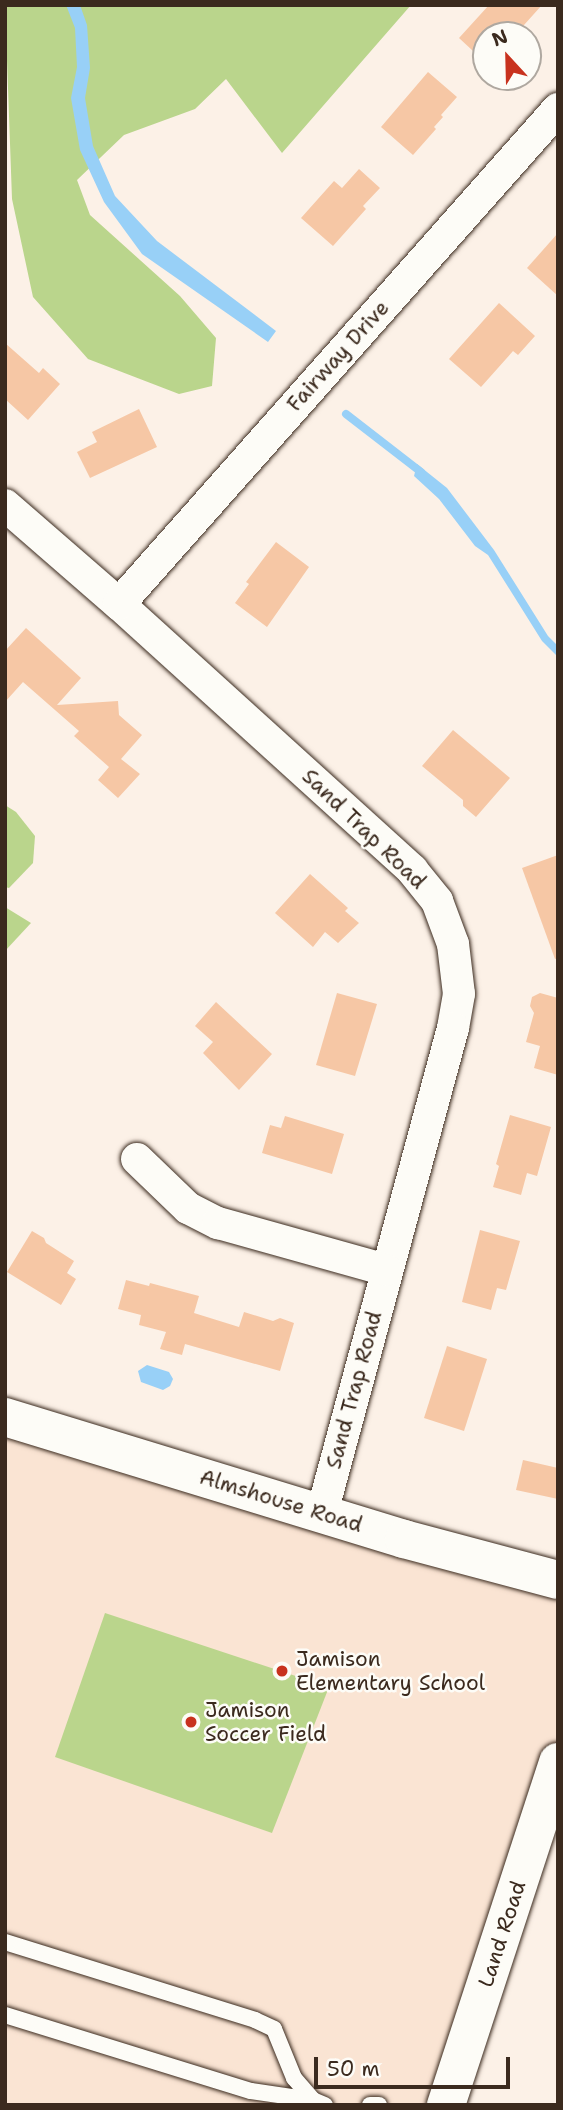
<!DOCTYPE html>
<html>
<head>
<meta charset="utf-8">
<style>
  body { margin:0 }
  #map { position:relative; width:563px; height:2110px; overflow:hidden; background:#fcf1e7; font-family:"Shantell Sans",sans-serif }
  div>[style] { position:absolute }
  .built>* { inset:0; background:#fae4d3 }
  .green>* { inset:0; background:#bad58c }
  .water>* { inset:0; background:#98d0f7 }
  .stream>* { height:8px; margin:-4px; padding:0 4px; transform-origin:4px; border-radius:4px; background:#98d0f7 }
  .building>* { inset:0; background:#f6c7a5 }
  .roads { filter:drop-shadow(0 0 2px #3b2a1e) drop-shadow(0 0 2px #3b2a1e) }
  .lane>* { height:16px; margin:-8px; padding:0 8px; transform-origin:8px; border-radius:8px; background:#fdfcf7 }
  .street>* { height:32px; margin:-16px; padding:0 16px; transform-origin:16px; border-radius:16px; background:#fdfcf7 }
  .secondary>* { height:38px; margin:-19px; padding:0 19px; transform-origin:19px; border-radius:19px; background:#fdfcf7 }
  .dots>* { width:19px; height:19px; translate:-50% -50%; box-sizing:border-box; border:4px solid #fdfcf7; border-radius:50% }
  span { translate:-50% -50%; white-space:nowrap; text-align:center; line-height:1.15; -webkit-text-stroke:5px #fdfcf7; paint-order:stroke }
  .street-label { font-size:21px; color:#3b2a1e }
  .poi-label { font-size:21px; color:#3b2a1e }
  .left { translate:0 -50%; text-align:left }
  .frame { position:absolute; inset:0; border:7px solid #3b2a1e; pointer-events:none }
  .north { position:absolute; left:472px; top:21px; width:70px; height:70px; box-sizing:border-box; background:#fdfcf7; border:2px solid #afa8a0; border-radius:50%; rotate:338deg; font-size:19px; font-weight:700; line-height:28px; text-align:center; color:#3b2a1e }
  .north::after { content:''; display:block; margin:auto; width:24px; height:32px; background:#c8321e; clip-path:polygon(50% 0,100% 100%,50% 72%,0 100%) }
  .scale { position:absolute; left:314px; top:2057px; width:196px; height:32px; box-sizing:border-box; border:4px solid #3b2a1e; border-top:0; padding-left:9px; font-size:21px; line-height:24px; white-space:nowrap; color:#3b2a1e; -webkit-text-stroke:5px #fdfcf7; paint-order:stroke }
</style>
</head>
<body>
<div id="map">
  <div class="built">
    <div style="clip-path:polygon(5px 1418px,558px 1579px,558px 1764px,447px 2105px,5px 2105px)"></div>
  </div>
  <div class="green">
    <div style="clip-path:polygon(5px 5px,411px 5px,282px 153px,226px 79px,195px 109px,124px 135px,77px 180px,90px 215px,180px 296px,216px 338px,212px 386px,179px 394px,88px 359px,33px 297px,12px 199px)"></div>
    <div style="clip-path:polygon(5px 805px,16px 812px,35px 836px,33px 863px,9px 888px,5px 887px)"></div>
    <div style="clip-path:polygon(5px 907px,31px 923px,5px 951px)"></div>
    <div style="clip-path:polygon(105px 1613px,329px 1687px,272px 1833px,55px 1757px)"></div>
  </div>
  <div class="water">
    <div style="clip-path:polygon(66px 5px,80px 5px,87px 25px,90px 68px,85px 98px,93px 146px,115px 196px,157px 241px,276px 331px,268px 342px,142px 254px,104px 202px,80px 150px,71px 98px,77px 67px,75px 28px)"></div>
    <div style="clip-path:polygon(417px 464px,447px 488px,494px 550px,548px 636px,558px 646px,558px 657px,542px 641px,488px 555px,475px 546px,439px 499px,414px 476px)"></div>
    <div style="clip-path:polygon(147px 1365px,169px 1372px,173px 1379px,170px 1386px,163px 1390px,141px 1382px,138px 1371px)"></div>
  </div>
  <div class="stream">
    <div style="left:346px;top:414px;width:95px;rotate:37.7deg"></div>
  </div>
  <div class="building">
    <div style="clip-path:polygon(489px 5px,542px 5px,515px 35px,486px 35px,486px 63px,459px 38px)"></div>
    <div style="clip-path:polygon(428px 72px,457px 97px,441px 115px,443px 117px,434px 127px,436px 129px,413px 155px,381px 127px)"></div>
    <div style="clip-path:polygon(359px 169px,380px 188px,363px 206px,366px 209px,333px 246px,301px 218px,334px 181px,342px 188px)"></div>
    <div style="clip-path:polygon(558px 233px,558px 296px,527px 268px)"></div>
    <div style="clip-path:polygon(499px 303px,535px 336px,518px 355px,513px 351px,481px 387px,449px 359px)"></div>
    <div style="clip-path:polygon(5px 343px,39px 373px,43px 368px,60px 384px,28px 420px,5px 399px)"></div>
    <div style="clip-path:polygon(139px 409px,157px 447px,90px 478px,77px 452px,97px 442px,92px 432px)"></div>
    <div style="clip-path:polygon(276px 542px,309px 567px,267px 627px,235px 603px,249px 584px,246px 582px)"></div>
    <div style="clip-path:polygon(26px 628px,81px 678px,57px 705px,118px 701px,119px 715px,142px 735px,121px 759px,140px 774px,118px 798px,98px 780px,109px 767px,74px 736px,79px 731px,23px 682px,5px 702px,5px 651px)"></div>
    <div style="clip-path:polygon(453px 730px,510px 778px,476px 817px,463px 806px,463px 800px,422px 766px)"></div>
    <div style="clip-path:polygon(558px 855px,558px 958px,555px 959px,522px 868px)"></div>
    <div style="clip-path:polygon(310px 874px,348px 908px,345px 911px,359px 923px,338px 943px,325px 932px,313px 947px,275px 913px)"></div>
    <div style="clip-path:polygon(337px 993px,377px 1004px,355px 1076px,316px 1065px)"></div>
    <div style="clip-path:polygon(540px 993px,558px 998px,558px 1075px,534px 1068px,540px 1046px,526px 1042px,534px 1013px,530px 1006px,532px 997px)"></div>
    <div style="clip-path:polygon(216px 1002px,272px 1054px,239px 1090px,203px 1053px,213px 1042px,195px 1026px)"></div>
    <div style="clip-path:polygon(510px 1115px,551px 1127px,537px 1176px,527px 1173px,521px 1195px,493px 1187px,499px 1166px,496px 1164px)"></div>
    <div style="clip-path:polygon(285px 1116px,344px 1134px,332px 1174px,262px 1153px,270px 1125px,281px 1128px)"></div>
    <div style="clip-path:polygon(480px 1230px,520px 1241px,506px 1290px,497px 1288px,491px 1310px,462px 1302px)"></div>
    <div style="clip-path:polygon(32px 1231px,44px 1238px,46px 1243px,74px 1261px,67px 1273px,76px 1279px,61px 1305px,7px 1272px)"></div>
    <div style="clip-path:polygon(126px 1280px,149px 1286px,150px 1283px,199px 1296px,194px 1313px,239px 1327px,244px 1312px,273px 1321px,280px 1318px,294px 1323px,280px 1371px,185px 1344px,182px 1355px,160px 1349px,166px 1332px,139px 1325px,141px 1315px,118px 1309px)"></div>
    <div style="clip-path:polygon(447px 1346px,487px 1359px,464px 1431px,424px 1418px)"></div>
    <div style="clip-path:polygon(523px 1460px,558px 1468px,558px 1499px,516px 1490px)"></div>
  </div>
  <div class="roads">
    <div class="lane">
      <div style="left:5px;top:1942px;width:262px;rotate:17.3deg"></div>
      <div style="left:255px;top:2020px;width:21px;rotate:25deg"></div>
      <div style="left:274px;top:2029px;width:53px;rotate:67.8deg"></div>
      <div style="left:294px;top:2078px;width:29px;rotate:49deg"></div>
      <div style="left:5px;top:2015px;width:257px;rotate:17.2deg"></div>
      <div style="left:251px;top:2091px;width:63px;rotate:8.3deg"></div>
      <div style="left:313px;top:2100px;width:13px;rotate:23deg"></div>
      <div style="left:370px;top:2105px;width:9px"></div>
    </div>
    <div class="street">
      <div style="left:5px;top:505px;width:151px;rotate:41deg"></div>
      <div style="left:119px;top:604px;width:396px;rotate:42.2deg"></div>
      <div style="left:412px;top:870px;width:40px;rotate:51deg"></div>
      <div style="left:437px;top:901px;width:46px;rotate:69.6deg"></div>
      <div style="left:453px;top:944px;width:50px;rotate:83.2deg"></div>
      <div style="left:459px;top:994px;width:35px;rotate:100deg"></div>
      <div style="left:453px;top:1028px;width:502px;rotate:105.12deg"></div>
      <div style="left:119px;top:604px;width:662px;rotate:-48.43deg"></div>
      <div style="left:137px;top:1159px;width:71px;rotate:43.9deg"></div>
      <div style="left:188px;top:1208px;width:34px;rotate:27deg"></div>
      <div style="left:218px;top:1223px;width:174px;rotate:15.6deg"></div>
    </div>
    <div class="secondary">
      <div style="left:5px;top:1417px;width:417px;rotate:17deg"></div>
      <div style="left:404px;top:1539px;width:159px;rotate:14.9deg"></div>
      <div style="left:446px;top:2105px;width:361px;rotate:-71.9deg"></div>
    </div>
  </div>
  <div class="dots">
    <div style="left:282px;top:1671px;background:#c8321e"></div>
    <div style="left:191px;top:1722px;background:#c8321e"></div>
  </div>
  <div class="street-label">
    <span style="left:338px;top:356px;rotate:-48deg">Fairway Drive</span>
    <span style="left:364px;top:829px;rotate:44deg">Sand Trap Road</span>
    <span style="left:354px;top:1390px;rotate:-75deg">Sand Trap Road</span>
    <span style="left:281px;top:1501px;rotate:17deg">Almshouse Road</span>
    <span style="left:502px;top:1934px;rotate:-72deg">Land Road</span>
  </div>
  <div class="poi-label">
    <span class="left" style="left:296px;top:1671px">Jamison<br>Elementary School</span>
    <span class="left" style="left:205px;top:1722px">Jamison<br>Soccer Field</span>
  </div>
  <div class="frame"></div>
  <div class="north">N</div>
  <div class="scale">50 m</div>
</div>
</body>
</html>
